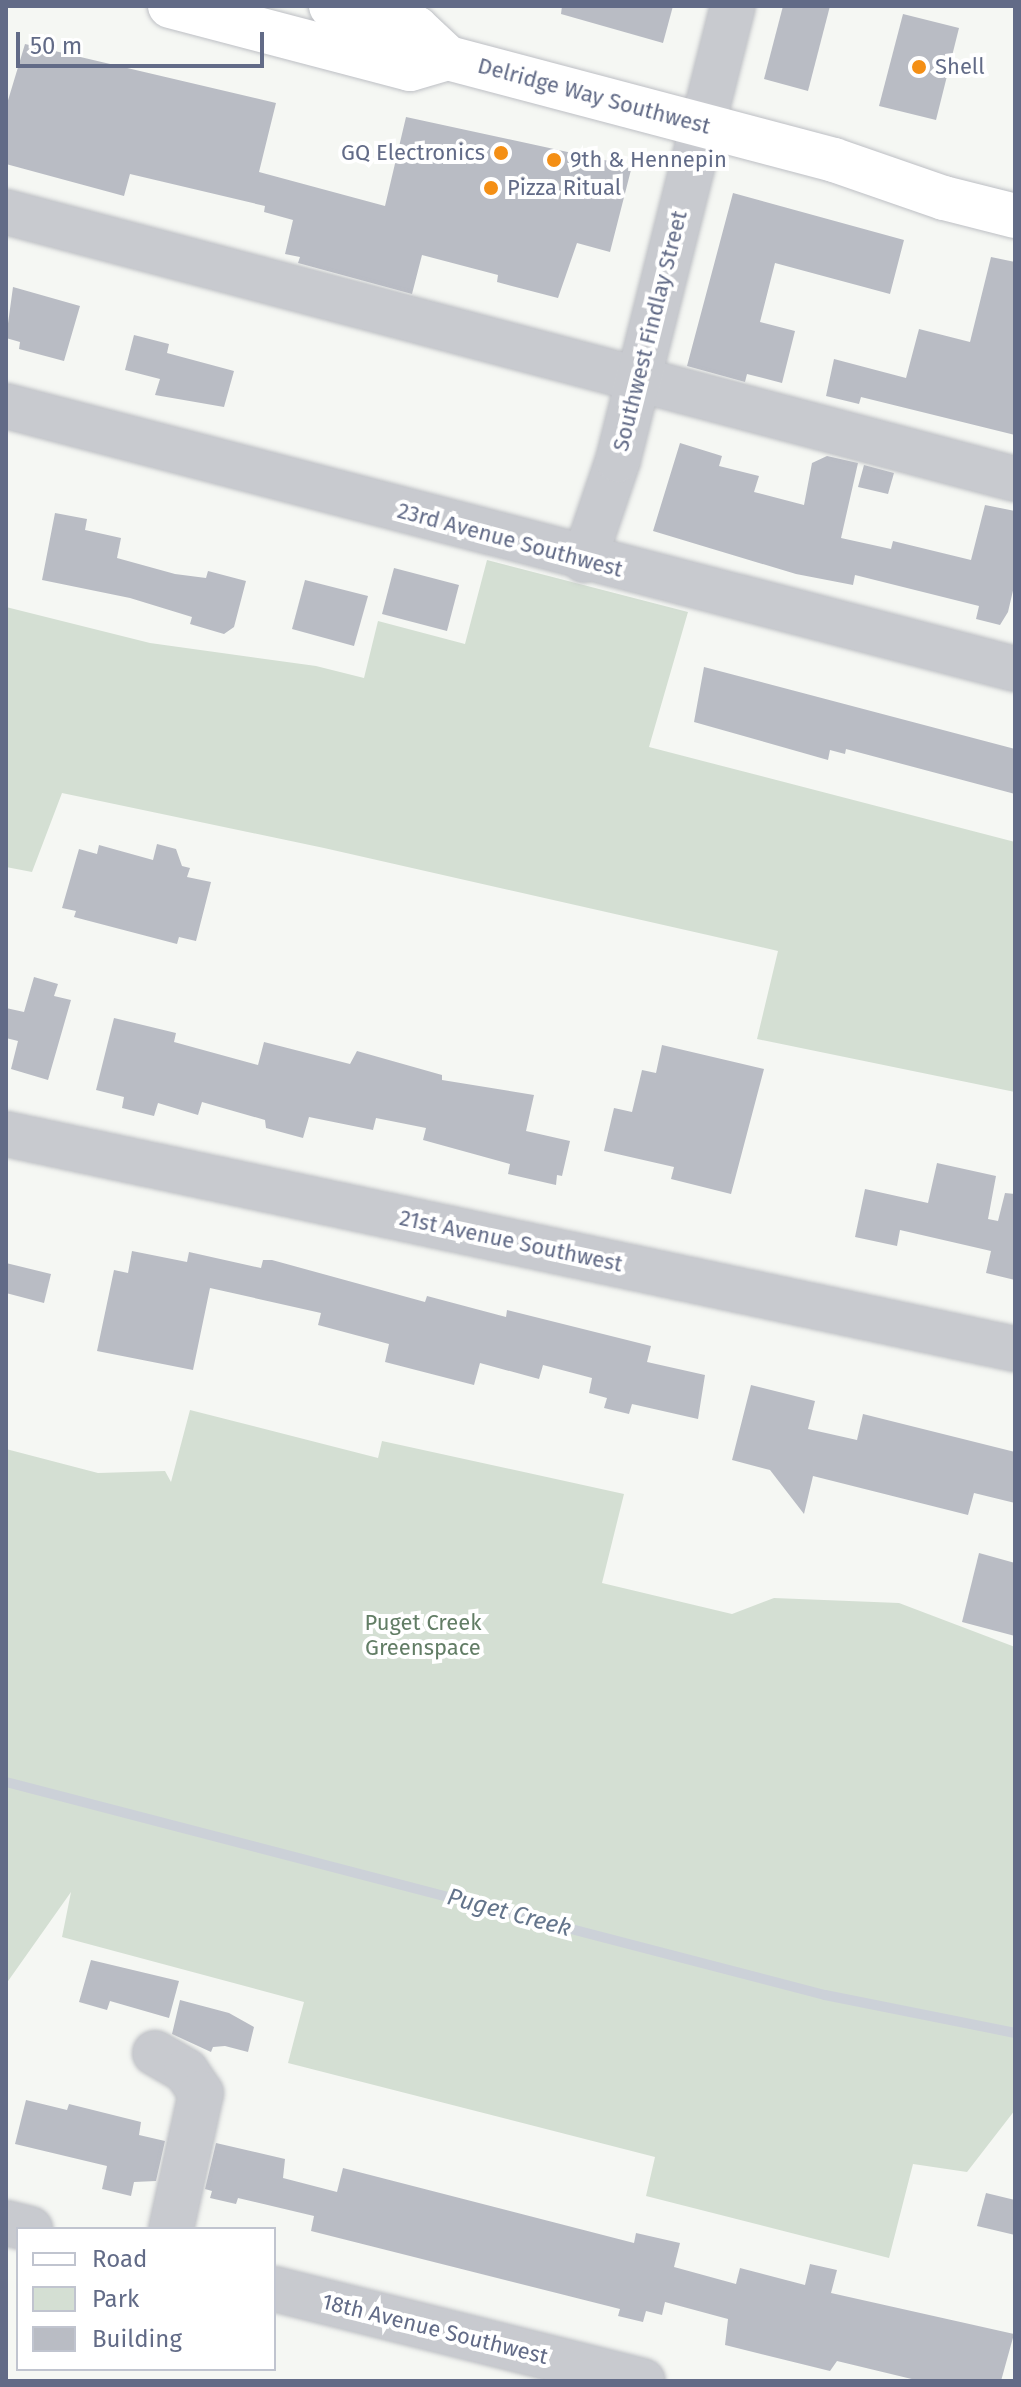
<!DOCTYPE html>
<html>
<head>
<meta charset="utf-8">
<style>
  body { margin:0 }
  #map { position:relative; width:1021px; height:2387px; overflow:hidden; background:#f5f7f3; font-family:"Fira Sans",sans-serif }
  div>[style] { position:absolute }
  .green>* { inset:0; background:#d4dfd3 }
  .stream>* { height:10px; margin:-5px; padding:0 5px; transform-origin:5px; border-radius:5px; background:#ccd1d8 }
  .building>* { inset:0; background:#b9bcc4 }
  .roads { filter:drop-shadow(0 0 2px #bdbfc4) drop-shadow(0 0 2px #bdbfc4) }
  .minor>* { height:44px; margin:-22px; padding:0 22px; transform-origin:22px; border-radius:22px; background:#c8cacf }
  .major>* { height:44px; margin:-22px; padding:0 22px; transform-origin:22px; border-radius:22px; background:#fff }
  .dots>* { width:22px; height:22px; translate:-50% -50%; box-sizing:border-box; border:4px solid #fff; border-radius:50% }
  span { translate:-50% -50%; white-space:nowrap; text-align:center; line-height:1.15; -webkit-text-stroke:8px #fff; paint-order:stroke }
  .poi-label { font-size:22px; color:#626b87 }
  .left { translate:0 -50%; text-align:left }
  .right { translate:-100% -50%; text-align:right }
  .street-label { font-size:22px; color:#626b87 }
  .park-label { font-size:22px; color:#627d65 }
  .water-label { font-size:24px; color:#63748b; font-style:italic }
  .frame { position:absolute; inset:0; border:8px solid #626b87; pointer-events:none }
  .legend { position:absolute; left:16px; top:2227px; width:260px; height:144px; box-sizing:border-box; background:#fff; border:2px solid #c0c4cf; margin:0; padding:10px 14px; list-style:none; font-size:24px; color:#626b87 }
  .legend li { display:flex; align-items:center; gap:16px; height:40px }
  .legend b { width:40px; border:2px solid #c0c4cf }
  .scale { position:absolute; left:16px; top:32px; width:248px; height:36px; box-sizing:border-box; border:4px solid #626b87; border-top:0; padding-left:10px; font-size:24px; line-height:28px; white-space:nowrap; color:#626b87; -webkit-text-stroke:6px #fff; paint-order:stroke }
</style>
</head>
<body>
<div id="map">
  <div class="green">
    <div style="clip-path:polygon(487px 560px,688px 612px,649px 747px,1015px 842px,1015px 1092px,757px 1039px,778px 951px,324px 848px,62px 793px,32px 872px,6px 867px,6px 607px,150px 643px,316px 666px,364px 678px,378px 621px,465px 644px)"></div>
    <div style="clip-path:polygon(190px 1410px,378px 1458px,382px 1441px,624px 1494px,602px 1583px,732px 1614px,774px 1598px,899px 1603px,1015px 1647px,1015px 2110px,967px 2172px,913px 2164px,889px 2258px,646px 2196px,655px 2157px,288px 2063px,304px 2002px,62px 1937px,71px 1892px,6px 1984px,6px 1449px,98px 1473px,165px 1471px,171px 1482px)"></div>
  </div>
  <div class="stream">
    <div style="left:6px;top:1782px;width:846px;rotate:14.58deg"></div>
    <div style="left:825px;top:1995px;width:194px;rotate:11.3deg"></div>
  </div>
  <div class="building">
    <div style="clip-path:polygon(562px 6px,673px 6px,663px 43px,561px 14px)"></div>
    <div style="clip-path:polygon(783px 6px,830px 6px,808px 91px,764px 79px)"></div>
    <div style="clip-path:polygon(903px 14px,959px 28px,936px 120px,879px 106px)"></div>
    <div style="clip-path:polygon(25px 44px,276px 103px,259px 172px,385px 206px,406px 117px,632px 166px,610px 252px,577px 243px,558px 298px,497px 282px,498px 275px,422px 255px,412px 294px,298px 263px,300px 257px,285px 254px,293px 220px,264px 212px,265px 206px,130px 174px,124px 196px,6px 164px,6px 107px)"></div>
    <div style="clip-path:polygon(733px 193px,904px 240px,890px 294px,775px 263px,760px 322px,795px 331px,782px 383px,747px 374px,745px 382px,687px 366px)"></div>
    <div style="clip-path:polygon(991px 257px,1015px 262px,1015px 435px,861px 397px,859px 404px,826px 396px,834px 359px,906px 378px,919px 329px,970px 342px)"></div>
    <div style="clip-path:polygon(13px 287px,80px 306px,64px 361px,19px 349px,20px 342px,6px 338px)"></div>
    <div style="clip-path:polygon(134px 335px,169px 344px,167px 353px,234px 371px,224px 407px,155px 395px,160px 379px,125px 370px)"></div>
    <div style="clip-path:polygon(680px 443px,722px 456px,719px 466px,759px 476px,754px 492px,804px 505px,812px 463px,827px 456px,858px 463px,841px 538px,891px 549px,893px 541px,971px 560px,985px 505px,1015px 511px,1015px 582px,1008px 612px,1000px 625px,976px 619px,979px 606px,855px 575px,853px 585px,796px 574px,653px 531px)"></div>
    <div style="clip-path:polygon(864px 465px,894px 473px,888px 494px,858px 487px)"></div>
    <div style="clip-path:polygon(55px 513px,87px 519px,85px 530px,121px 538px,117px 558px,175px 574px,206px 578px,208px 571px,246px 581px,234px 627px,224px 634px,190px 624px,192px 617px,130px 598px,42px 580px)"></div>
    <div style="clip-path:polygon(394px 568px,459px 585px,447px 631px,382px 614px)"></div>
    <div style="clip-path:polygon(305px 580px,368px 596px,354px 646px,292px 629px)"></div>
    <div style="clip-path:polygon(704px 667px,1015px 749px,1015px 794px,846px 749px,845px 754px,830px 750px,828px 760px,694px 722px)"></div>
    <div style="clip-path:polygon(157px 844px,176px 849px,182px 866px,190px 868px,187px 877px,211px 882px,196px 941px,179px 937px,177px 944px,74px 917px,76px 911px,62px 908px,79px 849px,97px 854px,99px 845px,153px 860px)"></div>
    <div style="clip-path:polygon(34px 977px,58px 984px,54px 996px,71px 1000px,48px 1080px,11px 1069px,18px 1041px,6px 1038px,6px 1008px,24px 1012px)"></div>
    <div style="clip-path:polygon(114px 1018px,176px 1033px,174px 1042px,258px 1065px,264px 1042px,350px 1064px,357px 1051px,442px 1075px,442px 1080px,534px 1095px,526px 1131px,570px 1141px,562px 1176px,557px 1175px,556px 1185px,508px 1174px,510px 1164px,423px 1140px,426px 1128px,376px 1118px,373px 1130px,309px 1117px,303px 1138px,266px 1128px,265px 1120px,202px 1102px,198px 1115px,158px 1103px,154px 1116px,122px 1108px,124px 1097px,96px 1090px)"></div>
    <div style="clip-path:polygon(662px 1045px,764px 1069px,731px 1194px,671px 1179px,674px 1167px,604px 1151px,614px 1108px,632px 1112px,642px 1070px,656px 1073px)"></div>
    <div style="clip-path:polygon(937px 1163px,996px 1176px,988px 1219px,998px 1221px,1005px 1193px,1015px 1194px,1015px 1280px,986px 1273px,991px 1251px,900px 1230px,897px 1246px,855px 1237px,865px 1189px,928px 1203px)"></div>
    <div style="clip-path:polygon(132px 1251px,187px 1262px,189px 1252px,261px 1268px,263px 1260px,272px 1260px,425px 1302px,427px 1296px,506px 1317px,507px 1310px,651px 1346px,647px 1362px,705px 1375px,698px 1419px,632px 1404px,629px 1414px,604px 1408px,607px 1398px,589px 1393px,592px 1378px,543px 1365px,539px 1379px,480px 1363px,474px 1385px,385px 1362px,389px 1344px,318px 1325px,321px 1313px,210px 1288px,193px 1370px,97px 1351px,114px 1270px,128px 1273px)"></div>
    <div style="clip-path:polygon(6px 1263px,51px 1274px,44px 1303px,6px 1293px)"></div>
    <div style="clip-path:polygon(751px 1385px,815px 1401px,808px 1429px,857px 1440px,863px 1414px,1015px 1452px,1015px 1503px,974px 1493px,968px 1515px,813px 1476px,804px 1514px,770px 1470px,732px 1460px)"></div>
    <div style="clip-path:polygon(979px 1553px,1015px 1563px,1015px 1636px,962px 1622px)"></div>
    <div style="clip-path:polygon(91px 1960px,179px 1981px,169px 2018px,110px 2001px,107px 2010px,79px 2002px)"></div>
    <div style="clip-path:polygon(180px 2000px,229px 2013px,254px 2027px,248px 2052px,225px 2046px,213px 2047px,211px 2052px,172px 2034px)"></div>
    <div style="clip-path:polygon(26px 2100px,67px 2110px,69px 2104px,141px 2122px,139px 2135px,165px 2141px,156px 2181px,134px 2182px,131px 2196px,102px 2189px,107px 2166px,15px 2144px)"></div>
    <div style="clip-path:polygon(216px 2143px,285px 2159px,283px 2178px,337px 2192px,343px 2168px,634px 2243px,636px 2233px,680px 2243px,674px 2267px,736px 2284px,740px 2268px,805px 2285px,810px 2264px,837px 2270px,831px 2293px,1014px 2334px,1001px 2381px,920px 2381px,837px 2361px,830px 2371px,725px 2345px,728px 2319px,665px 2302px,662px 2315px,646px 2311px,643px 2322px,618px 2316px,620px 2309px,311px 2231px,314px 2216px,238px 2198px,236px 2204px,210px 2198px,212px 2191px,205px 2189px)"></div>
    <div style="clip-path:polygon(986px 2193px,1015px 2200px,1015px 2235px,977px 2226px)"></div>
  </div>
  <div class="roads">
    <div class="minor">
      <div style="left:6px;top:212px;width:1044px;rotate:14.82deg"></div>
      <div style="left:6px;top:406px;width:1043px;rotate:14.61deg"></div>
      <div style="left:584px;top:560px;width:106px;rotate:-71.2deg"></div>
      <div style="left:618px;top:460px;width:468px;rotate:-75.8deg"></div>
      <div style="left:6px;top:1134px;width:1032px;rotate:12.03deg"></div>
      <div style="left:155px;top:2053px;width:36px;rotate:30deg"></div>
      <div style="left:186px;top:2071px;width:27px;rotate:56deg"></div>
      <div style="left:201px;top:2093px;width:139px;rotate:102.4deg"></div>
      <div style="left:6px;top:2223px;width:25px;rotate:14deg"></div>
      <div style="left:274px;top:2289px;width:380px;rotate:14deg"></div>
    </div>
    <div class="major">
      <div style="left:170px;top:6px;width:248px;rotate:14.7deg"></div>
      <div style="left:410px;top:69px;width:40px;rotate:-16deg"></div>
      <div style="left:331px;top:6px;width:88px;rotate:14.5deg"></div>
      <div style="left:416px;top:28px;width:44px;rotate:43.2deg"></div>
      <div style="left:448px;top:58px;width:399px;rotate:14.8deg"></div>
      <div style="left:834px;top:160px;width:116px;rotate:19.1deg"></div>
      <div style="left:944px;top:198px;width:73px;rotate:14.2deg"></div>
    </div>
  </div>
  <div class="dots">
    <div style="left:919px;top:67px;background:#f48f15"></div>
    <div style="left:501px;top:153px;background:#f48f15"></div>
    <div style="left:554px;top:160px;background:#f48f15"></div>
    <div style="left:491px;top:188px;background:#f48f15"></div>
  </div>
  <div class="poi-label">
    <span class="left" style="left:935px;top:67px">Shell</span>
    <span class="right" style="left:485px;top:153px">GQ Electronics</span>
    <span class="left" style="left:570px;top:160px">9th &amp; Hennepin</span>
    <span class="left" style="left:507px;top:188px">Pizza Ritual</span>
  </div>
  <div class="street-label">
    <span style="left:594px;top:96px;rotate:15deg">Delridge Way Southwest</span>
    <span style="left:650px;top:331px;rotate:-76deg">Southwest Findlay Street</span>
    <span style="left:510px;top:540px;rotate:15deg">23rd Avenue Southwest</span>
    <span style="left:511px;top:1241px;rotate:12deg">21st Avenue Southwest</span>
    <span style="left:435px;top:2329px;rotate:14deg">18th Avenue Southwest</span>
  </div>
  <div class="park-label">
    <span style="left:423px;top:1635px">Puget Creek<br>Greenspace</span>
  </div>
  <div class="water-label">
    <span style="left:509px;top:1913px;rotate:15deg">Puget Creek</span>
  </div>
  <div class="frame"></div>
  <ul class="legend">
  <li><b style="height:10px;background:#fff"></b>Road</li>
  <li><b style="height:22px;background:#d4dfd3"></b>Park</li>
  <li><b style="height:22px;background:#b9bcc4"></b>Building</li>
  </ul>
  <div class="scale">50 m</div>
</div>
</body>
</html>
